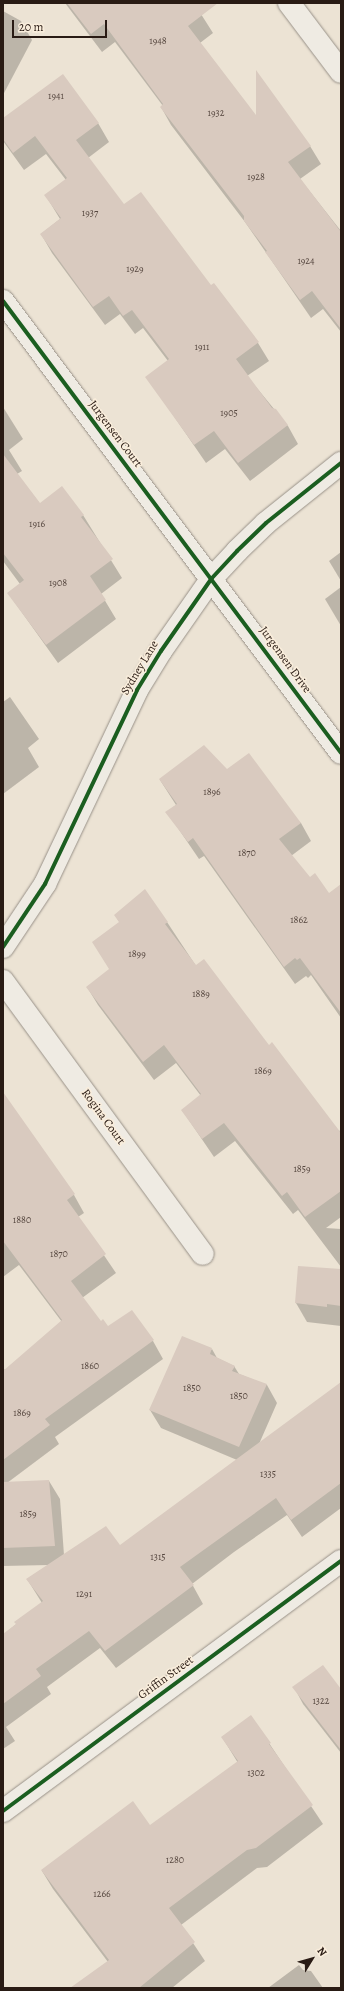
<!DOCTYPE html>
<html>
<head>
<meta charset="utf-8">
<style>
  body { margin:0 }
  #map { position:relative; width:344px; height:1991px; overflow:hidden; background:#ece3d4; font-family:Alegreya,serif }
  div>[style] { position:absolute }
  .shadow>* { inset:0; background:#0003 }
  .building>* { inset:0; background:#d9cabf }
  .roads { filter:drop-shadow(0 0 1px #989188) drop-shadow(0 0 1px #989188) }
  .minor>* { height:22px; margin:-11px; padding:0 11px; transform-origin:11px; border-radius:11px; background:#efebe3 }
  .cycleway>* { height:4px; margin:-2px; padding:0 2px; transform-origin:2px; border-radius:2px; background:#1b5e20 }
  span { translate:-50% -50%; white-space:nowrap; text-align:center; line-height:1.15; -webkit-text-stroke:3px #faeedc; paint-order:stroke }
  .number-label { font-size:10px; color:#574840 }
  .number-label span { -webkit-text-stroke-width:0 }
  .street-label { font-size:12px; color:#291b14 }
  .frame { position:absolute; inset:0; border:4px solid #291b14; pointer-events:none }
  .north { position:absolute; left:292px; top:1939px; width:40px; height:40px; -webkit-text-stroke:3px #faeedc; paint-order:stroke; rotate:53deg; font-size:11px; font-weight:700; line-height:16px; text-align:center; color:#291b14 }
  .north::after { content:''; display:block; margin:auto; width:14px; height:18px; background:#291b14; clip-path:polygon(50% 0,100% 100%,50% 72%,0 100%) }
  .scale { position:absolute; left:12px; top:20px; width:95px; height:18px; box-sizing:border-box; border:2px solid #291b14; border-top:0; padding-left:5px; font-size:12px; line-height:14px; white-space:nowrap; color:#291b14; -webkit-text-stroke:3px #faeedc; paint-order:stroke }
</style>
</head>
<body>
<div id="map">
  <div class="shadow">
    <div style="clip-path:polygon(65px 3px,194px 3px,213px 33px,200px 43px,257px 118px,310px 146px,321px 164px,300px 179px,341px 231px,341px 332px,323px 309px,311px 318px,245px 222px,171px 125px,161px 107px,163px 106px,115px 42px,102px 52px)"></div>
    <div style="clip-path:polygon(3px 11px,21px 21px,32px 40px,3px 95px)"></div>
    <div style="clip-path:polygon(3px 119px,98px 123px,109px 142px,88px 158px,124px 206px,211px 286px,214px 284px,258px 343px,269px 361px,247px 376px,288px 426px,298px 444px,250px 481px,225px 449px,206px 463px,147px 377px,168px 361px,143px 328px,135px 334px,120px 314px,105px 325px,52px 253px,41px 234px,60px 219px,46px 196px,66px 180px,46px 154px,24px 170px,3px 141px)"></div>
    <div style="clip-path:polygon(3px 407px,23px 439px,9px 450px,22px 471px,17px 474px,40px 504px,83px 515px,122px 578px,101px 594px,116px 619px,58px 663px,8px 593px,20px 584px,3px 561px)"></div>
    <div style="clip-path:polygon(341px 552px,341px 581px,329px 561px)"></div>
    <div style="clip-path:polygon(341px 587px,341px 626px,325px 599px)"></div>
    <div style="clip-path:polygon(10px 697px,39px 739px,28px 748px,39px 767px,3px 794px,3px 702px)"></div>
    <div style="clip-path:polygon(227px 770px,301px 823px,311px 841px,291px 856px,310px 878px,329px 894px,341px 885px,341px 1018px,311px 975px,308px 978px,306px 976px,295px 984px,204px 856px,199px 859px,167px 812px,176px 805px,160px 780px)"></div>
    <div style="clip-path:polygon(115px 915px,167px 922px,196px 966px,268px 1046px,339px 1131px,341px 1130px,341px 1217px,326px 1228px,341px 1229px,341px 1267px,298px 1210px,293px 1214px,235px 1141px,214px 1157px,182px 1110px,201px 1096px,176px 1063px,154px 1080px,98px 1005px,87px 987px,110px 970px,120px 923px)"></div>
    <div style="clip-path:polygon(3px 1112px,74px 1195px,84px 1213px,78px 1217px,116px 1273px,82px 1298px,101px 1322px,108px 1327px,153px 1341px,163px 1359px,55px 1437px,59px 1444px,7px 1483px,49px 1481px,60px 1499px,64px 1555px,120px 1546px,237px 1460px,161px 1428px,150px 1410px,212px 1349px,217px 1358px,234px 1366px,239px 1374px,267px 1385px,277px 1403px,259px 1444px,341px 1383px,341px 1508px,302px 1537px,287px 1515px,234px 1552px,192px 1584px,203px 1604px,116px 1668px,100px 1648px,47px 1687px,51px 1694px,6px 1727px,15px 1741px,3px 1749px,3px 1635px,42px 1603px,27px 1579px,49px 1565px,3px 1566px,3px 1369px,6px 1370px,62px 1322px,19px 1265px,3px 1277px)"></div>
    <div style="clip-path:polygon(299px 1267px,341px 1270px,341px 1326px,307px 1322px,296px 1303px)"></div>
    <div style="clip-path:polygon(294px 1687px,341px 1688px,341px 1753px,303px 1704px)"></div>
    <div style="clip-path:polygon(251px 1716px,323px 1824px,267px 1867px,257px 1868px,181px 1925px,205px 1961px,172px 1988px,84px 1988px,108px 1962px,53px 1889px,42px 1871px,150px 1826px,238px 1763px,222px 1737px)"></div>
    <div style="clip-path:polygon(299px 1965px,303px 1970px,311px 1971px,323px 1988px,268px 1988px)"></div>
  </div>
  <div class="building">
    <div style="clip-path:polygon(67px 3px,218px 3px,188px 26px,256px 115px,256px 70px,311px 146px,288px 162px,341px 232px,341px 329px,312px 291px,300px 300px,265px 252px,267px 251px,244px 221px,244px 216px,160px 107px,163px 104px,104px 24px,91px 34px)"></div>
    <div style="clip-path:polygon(63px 74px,99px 123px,76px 140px,124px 204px,141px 192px,211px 285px,214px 283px,259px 342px,236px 359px,272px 408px,276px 409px,288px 425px,238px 463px,214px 431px,194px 445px,145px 377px,169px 359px,132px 310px,123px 316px,109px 296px,93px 307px,40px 234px,61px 218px,44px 195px,67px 178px,35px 136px,13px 153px,3px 139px,3px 118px)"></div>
    <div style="clip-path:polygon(3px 454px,40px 503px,62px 486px,84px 515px,81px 517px,113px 559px,90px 576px,106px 600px,46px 645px,7px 593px,24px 580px,3px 553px)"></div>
    <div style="clip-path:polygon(204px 745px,227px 769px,249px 753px,301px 823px,279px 839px,310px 877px,315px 873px,329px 893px,341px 884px,341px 1013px,300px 958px,297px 960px,295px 958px,284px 967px,193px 838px,188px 842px,165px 812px,177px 804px,159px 779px)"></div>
    <div style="clip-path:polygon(145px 889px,168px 922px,165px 924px,196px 965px,204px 959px,269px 1045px,272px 1042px,341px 1133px,341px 1191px,305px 1217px,287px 1192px,282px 1196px,224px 1123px,202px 1139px,181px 1110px,201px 1094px,164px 1045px,143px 1062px,86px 987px,109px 969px,92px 942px,119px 922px,114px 915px)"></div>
    <div style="clip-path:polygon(3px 1092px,75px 1194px,67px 1200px,106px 1254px,71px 1281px,101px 1321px,103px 1319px,108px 1326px,132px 1310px,154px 1340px,45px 1419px,50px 1425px,3px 1460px,3px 1371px,62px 1320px,3px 1241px)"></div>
    <div style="clip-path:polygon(298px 1266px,341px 1269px,341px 1306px,327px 1304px,327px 1307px,295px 1303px)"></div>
    <div style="clip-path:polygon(182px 1336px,212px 1348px,210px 1354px,235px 1366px,232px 1371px,267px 1384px,239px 1447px,149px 1410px)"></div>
    <div style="clip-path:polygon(341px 1382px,341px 1483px,291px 1520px,276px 1498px,180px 1567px,194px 1585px,105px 1651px,89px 1631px,36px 1669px,41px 1676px,3px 1704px,3px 1634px,16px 1624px,14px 1622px,43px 1601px,26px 1579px,106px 1526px,120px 1545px)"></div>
    <div style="clip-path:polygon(49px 1480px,55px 1546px,3px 1548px,3px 1482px)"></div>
    <div style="clip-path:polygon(323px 1665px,341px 1689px,341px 1750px,292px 1687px)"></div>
    <div style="clip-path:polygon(251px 1715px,271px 1743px,269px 1744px,313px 1805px,256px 1848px,247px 1850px,169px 1908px,195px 1942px,139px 1988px,70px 1988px,109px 1960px,41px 1870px,133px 1801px,150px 1825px,238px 1761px,221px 1737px)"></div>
  </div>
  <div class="roads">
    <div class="minor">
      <div style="left:289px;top:3px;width:86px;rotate:53deg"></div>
      <div style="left:3px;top:301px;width:564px;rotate:53.21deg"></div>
      <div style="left:3px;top:947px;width:76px;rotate:-56.3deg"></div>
      <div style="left:45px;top:884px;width:215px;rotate:-64.6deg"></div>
      <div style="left:137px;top:690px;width:46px;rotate:-58.4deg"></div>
      <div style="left:161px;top:651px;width:89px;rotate:-55.1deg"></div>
      <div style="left:212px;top:578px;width:37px;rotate:-47deg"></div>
      <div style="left:237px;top:551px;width:40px;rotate:-44deg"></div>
      <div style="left:266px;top:523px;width:96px;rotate:-38.7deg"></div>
      <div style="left:3px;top:981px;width:338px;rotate:53.8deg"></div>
      <div style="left:3px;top:1811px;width:420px;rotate:-36.5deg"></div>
    </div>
  </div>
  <div class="cycleway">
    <div style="left:3px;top:301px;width:564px;rotate:53.21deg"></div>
    <div style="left:3px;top:947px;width:76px;rotate:-56.3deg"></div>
    <div style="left:45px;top:884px;width:215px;rotate:-64.6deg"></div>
    <div style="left:137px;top:690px;width:46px;rotate:-58.4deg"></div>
    <div style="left:161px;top:651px;width:89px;rotate:-55.1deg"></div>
    <div style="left:212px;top:578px;width:37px;rotate:-47deg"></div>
    <div style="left:237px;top:551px;width:40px;rotate:-44deg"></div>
    <div style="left:266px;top:523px;width:96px;rotate:-38.7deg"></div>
    <div style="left:3px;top:1811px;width:420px;rotate:-36.5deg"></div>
  </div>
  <div class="number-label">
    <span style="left:158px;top:41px">1948</span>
    <span style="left:56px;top:96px">1941</span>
    <span style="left:216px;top:113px">1932</span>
    <span style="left:256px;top:177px">1928</span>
    <span style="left:90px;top:213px">1937</span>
    <span style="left:306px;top:261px">1924</span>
    <span style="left:135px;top:269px">1929</span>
    <span style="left:202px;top:347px">1911</span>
    <span style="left:229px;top:413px">1905</span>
    <span style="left:37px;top:524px">1916</span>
    <span style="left:58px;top:583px">1908</span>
    <span style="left:212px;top:792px">1896</span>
    <span style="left:247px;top:853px">1870</span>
    <span style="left:299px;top:920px">1862</span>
    <span style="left:137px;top:954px">1899</span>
    <span style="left:201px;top:994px">1889</span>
    <span style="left:263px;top:1071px">1869</span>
    <span style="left:302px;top:1169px">1859</span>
    <span style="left:22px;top:1220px">1880</span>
    <span style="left:59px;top:1254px">1870</span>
    <span style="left:90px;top:1366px">1860</span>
    <span style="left:192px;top:1388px">1850</span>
    <span style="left:239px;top:1396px">1850</span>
    <span style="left:22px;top:1413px">1869</span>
    <span style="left:268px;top:1474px">1335</span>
    <span style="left:28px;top:1514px">1859</span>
    <span style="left:158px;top:1557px">1315</span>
    <span style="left:84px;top:1594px">1291</span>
    <span style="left:321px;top:1701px">1322</span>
    <span style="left:256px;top:1773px">1302</span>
    <span style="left:175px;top:1860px">1280</span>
    <span style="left:102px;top:1894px">1266</span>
  </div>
  <div class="street-label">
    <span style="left:115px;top:434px;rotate:53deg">Jurgensen Court</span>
    <span style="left:285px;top:660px;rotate:54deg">Jurgensen Drive</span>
    <span style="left:140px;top:668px;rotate:-59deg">Sydney Lane</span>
    <span style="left:103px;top:1117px;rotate:54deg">Rogina Court</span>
    <span style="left:166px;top:1678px;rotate:-36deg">Griffin Street</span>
  </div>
  <div class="frame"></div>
  <div class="north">N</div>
  <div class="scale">20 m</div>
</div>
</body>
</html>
